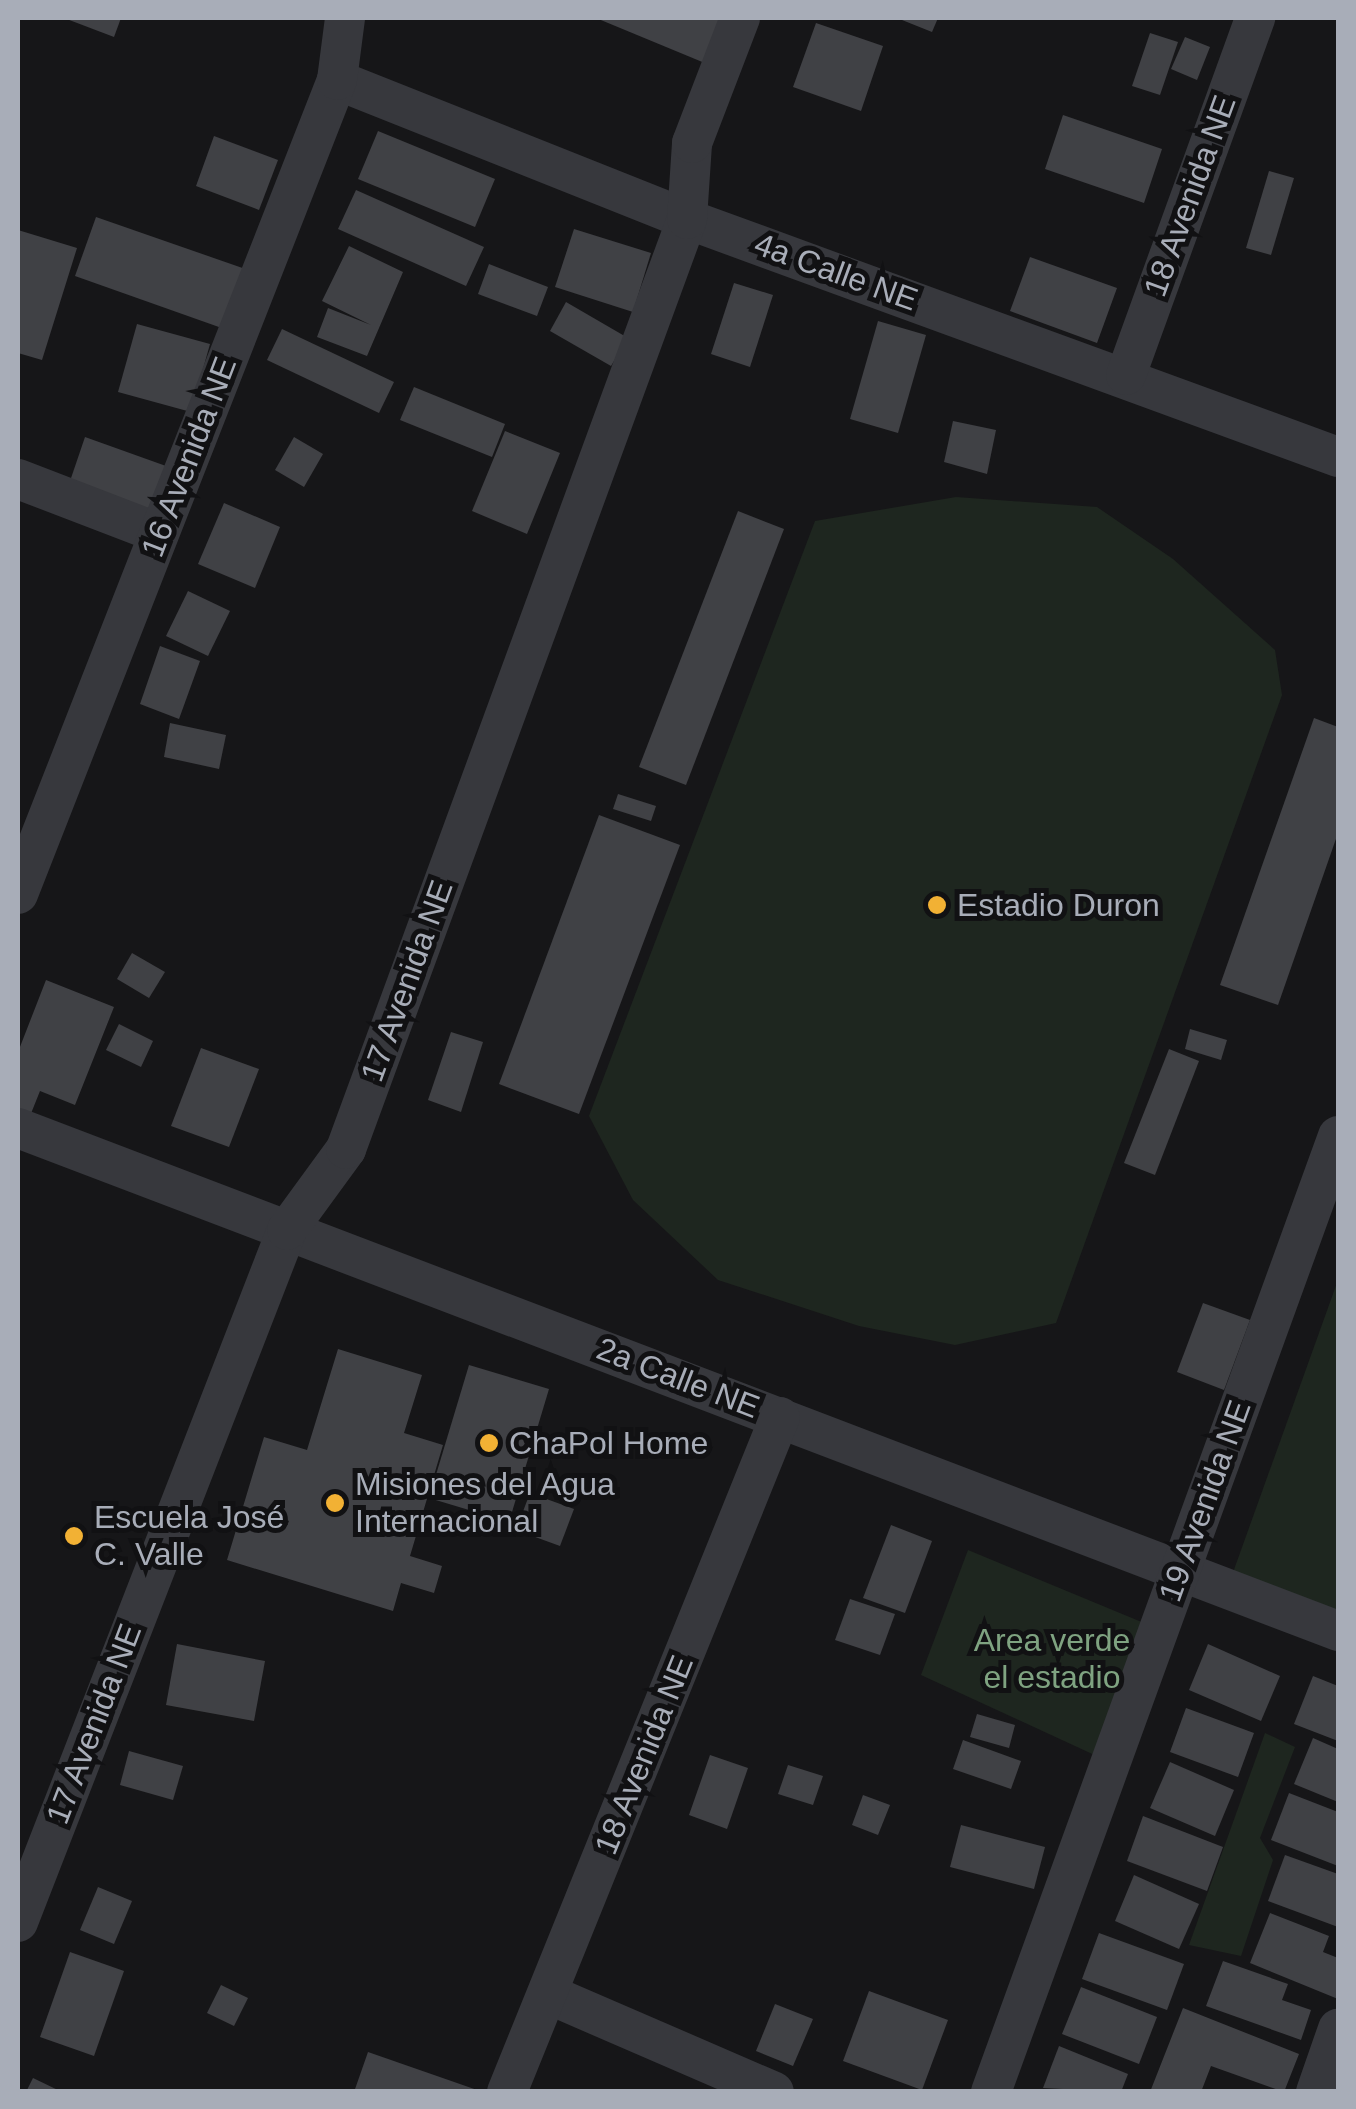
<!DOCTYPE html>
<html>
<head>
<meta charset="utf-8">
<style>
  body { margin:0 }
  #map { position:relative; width:1356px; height:2109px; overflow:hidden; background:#161618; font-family:Arial,sans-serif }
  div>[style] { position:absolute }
  .green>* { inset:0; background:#1e261f }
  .building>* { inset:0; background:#404145 }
  .minor>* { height:40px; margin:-20px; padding:0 20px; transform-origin:20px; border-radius:20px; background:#37383d }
  .dots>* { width:28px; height:28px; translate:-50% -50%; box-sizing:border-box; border:5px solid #111113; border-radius:50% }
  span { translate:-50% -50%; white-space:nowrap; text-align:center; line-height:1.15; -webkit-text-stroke:10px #111113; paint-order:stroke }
  .street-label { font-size:32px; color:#a8adb8 }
  .poi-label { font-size:32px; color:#a8adb8 }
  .left { translate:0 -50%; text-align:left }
  .park-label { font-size:32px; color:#7fa381 }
  .frame { position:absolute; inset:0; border:20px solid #a8adb8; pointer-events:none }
</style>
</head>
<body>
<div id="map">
  <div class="green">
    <div style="clip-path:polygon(956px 497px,1097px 507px,1173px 559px,1275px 650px,1282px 695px,1056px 1323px,955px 1345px,859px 1326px,718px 1280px,633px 1200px,589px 1116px,815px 521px)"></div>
    <div style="clip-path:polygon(1338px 1280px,1338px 1621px,1231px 1578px)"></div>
    <div style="clip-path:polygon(968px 1550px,1144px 1623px,1101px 1758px,921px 1675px)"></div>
    <div style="clip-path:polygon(1265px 1733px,1295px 1747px,1260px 1838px,1273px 1860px,1241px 1956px,1189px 1945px)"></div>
  </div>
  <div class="building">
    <div style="clip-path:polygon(64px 18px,121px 18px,114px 37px)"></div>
    <div style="clip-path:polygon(596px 18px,732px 18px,712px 66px)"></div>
    <div style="clip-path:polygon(897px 18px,938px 18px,932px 32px)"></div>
    <div style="clip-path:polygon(816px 23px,883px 46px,861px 111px,793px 87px)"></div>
    <div style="clip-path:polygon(1150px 33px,1178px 42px,1160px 95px,1132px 86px)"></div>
    <div style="clip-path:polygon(1185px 37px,1210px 47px,1197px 80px,1171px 69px)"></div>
    <div style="clip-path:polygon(1063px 115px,1162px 149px,1144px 203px,1045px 169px)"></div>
    <div style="clip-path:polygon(378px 131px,495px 179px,475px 227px,358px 179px)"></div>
    <div style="clip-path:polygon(214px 136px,278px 160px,259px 210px,196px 186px)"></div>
    <div style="clip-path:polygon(1269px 171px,1294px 178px,1271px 255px,1246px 248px)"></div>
    <div style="clip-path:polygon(356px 190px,484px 247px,466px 286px,338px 229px)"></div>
    <div style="clip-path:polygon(96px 217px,254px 272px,233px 332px,75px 276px)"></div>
    <div style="clip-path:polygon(574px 229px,651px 253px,633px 312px,555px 287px)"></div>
    <div style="clip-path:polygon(18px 230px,77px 248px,42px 360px,18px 353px)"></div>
    <div style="clip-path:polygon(349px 246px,403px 272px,367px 356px,317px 337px,328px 308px,371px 325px,322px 301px)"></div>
    <div style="clip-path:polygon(1030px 257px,1117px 288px,1097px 343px,1010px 311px)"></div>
    <div style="clip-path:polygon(489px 264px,548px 287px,537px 316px,478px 294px)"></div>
    <div style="clip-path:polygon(734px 283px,773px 295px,750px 367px,711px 354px)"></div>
    <div style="clip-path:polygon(566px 302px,628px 338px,611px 366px,550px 331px)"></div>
    <div style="clip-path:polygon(878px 321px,926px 335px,898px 433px,850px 419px)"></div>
    <div style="clip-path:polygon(137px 324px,210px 344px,191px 412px,118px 392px)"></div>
    <div style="clip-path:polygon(282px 329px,394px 382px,379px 413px,267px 360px)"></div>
    <div style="clip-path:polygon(414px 387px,505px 424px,492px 457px,400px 420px)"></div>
    <div style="clip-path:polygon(953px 421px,996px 430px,987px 474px,944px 462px)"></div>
    <div style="clip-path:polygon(505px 431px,560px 453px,527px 534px,472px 511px)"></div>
    <div style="clip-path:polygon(85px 437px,166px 466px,148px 515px,68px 487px)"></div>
    <div style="clip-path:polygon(294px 437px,323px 454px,304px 487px,275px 470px)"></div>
    <div style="clip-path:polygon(224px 503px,280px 527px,255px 588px,198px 564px)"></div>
    <div style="clip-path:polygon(738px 511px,784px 529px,686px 785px,639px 767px)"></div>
    <div style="clip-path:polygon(188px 591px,230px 611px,208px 656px,166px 636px)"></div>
    <div style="clip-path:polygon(160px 646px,200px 661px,179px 719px,140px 704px)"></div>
    <div style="clip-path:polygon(1314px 718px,1338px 727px,1338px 833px,1278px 1005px,1220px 985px)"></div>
    <div style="clip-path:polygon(170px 723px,226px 735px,219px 769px,164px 757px)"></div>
    <div style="clip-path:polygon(618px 794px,656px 806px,651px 821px,613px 809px)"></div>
    <div style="clip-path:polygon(599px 815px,680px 845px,579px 1114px,499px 1084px)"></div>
    <div style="clip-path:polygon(132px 953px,165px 972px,149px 998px,117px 979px)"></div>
    <div style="clip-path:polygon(46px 980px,114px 1007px,75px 1105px,40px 1091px,30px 1116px,18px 1111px,18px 1052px)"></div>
    <div style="clip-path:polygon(119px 1024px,153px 1041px,141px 1067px,106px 1050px)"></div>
    <div style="clip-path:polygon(1190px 1029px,1227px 1040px,1221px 1060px,1185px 1049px)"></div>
    <div style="clip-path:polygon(451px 1032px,483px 1042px,461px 1112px,428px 1100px)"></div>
    <div style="clip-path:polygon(201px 1048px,259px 1069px,229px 1147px,171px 1126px)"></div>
    <div style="clip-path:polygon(1169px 1049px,1199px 1061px,1155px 1175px,1124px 1163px)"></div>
    <div style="clip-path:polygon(1203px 1303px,1250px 1320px,1224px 1390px,1177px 1372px)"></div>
    <div style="clip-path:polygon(338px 1349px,422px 1375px,404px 1433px,443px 1445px,410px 1556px,442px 1566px,434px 1593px,401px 1583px,393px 1611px,227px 1560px,264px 1437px,307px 1450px)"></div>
    <div style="clip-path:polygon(469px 1365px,549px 1389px,509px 1522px,429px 1498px)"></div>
    <div style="clip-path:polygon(530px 1493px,574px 1509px,560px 1546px,516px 1530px)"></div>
    <div style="clip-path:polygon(891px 1525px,932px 1541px,905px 1613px,863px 1598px)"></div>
    <div style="clip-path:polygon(850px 1599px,895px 1614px,880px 1655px,835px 1640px)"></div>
    <div style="clip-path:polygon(177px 1644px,265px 1661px,254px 1721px,166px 1705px)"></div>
    <div style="clip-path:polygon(1208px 1644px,1280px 1676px,1261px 1721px,1189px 1690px)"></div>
    <div style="clip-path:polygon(1313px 1676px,1338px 1686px,1338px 1741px,1294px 1724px)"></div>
    <div style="clip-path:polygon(1186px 1708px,1254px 1733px,1238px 1777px,1170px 1752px)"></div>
    <div style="clip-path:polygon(977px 1714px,1015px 1725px,1009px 1748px,970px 1737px)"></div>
    <div style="clip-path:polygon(1313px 1738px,1338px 1749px,1338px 1802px,1294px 1784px)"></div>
    <div style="clip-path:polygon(963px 1740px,1021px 1761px,1011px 1789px,953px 1769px)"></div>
    <div style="clip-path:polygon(129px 1751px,183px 1766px,173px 1800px,120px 1785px)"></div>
    <div style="clip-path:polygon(710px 1755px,748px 1768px,727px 1829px,689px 1815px)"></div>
    <div style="clip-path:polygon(1170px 1762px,1234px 1790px,1215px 1836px,1150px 1808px)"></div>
    <div style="clip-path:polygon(788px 1765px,823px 1776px,813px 1805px,778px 1794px)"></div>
    <div style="clip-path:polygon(1289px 1793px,1338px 1812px,1338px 1866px,1271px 1840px)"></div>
    <div style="clip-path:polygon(863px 1795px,890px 1805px,878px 1835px,852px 1825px)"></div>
    <div style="clip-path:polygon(1143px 1816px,1223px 1847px,1207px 1891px,1127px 1861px)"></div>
    <div style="clip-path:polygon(961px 1825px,1045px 1847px,1034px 1889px,950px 1867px)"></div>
    <div style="clip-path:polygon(1285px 1855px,1338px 1874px,1338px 1927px,1268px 1901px)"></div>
    <div style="clip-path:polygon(1134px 1875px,1199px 1904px,1179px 1949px,1115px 1921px)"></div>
    <div style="clip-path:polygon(98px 1887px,132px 1901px,114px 1944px,80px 1930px)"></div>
    <div style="clip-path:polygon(1270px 1913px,1329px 1936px,1323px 1952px,1338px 1958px,1338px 1999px,1250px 1963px)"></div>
    <div style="clip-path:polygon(1099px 1933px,1184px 1964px,1167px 2010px,1082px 1979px)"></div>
    <div style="clip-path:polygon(70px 1952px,124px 1971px,94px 2056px,40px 2037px)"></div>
    <div style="clip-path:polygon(1223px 1961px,1288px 1984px,1282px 2000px,1311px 2010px,1301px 2040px,1206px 2006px)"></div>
    <div style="clip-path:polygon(221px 1985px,248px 1998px,234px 2026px,207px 2013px)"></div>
    <div style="clip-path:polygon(1081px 1987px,1157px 2017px,1139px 2064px,1062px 2034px)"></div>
    <div style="clip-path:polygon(869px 1991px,948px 2020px,922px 2090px,843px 2061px)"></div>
    <div style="clip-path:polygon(775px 2004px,813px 2019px,793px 2066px,756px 2051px)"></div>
    <div style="clip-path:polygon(1183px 2008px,1299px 2054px,1284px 2092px,1211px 2066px,1201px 2092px,1150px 2092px)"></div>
    <div style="clip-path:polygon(1059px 2046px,1128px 2074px,1121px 2092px,1043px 2088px)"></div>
    <div style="clip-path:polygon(368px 2052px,480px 2091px,480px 2092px,354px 2092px)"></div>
    <div style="clip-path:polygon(33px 2078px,62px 2092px,26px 2092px)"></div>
  </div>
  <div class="minor">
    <div style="left:337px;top:80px;width:377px;rotate:21.7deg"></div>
    <div style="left:687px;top:219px;width:693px;rotate:20.08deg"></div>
    <div style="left:1126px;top:375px;width:380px;rotate:-70.1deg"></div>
    <div style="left:18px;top:479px;width:151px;rotate:21deg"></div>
    <div style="left:18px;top:894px;width:874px;rotate:-68.6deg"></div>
    <div style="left:337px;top:80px;width:63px;rotate:-82.6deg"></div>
    <div style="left:18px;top:1128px;width:1413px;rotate:20.86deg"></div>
    <div style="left:18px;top:1922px;width:742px;rotate:-68.76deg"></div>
    <div style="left:287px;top:1230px;width:100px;rotate:-53.9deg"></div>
    <div style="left:346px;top:1149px;width:991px;rotate:-69.86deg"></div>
    <div style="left:687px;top:219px;width:76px;rotate:-86.2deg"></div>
    <div style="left:692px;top:143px;width:134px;rotate:-69deg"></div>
    <div style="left:548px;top:1994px;width:246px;rotate:23.4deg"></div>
    <div style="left:507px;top:2092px;width:728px;rotate:-67.98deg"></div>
    <div style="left:991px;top:2092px;width:1017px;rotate:-70.05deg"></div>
    <div style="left:1316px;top:2092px;width:67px;rotate:-70.8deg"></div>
  </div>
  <div class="dots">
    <div style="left:937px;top:905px;background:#f2b134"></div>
    <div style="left:489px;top:1443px;background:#f2b134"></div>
    <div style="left:335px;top:1503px;background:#f2b134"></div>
    <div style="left:74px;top:1536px;background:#f2b134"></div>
  </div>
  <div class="street-label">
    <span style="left:1190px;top:196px;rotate:-70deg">18 Avenida NE</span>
    <span style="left:836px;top:272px;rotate:20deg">4a Calle NE</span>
    <span style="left:189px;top:457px;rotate:-69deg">16 Avenida NE</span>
    <span style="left:407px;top:981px;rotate:-70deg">17 Avenida NE</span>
    <span style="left:678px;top:1378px;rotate:21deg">2a Calle NE</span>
    <span style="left:1205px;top:1501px;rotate:-70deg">19 Avenida NE</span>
    <span style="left:94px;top:1724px;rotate:-69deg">17 Avenida NE</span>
    <span style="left:644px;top:1755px;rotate:-68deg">18 Avenida NE</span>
  </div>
  <div class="poi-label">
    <span class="left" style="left:957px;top:905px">Estadio Duron</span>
    <span class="left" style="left:509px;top:1443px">ChaPol Home</span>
    <span class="left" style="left:355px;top:1503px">Misiones del Agua<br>Internacional</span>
    <span class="left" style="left:94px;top:1536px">Escuela José<br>C. Valle</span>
  </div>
  <div class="park-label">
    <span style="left:1052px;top:1659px">Area verde<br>el estadio</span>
  </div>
  <div class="frame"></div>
</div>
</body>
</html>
